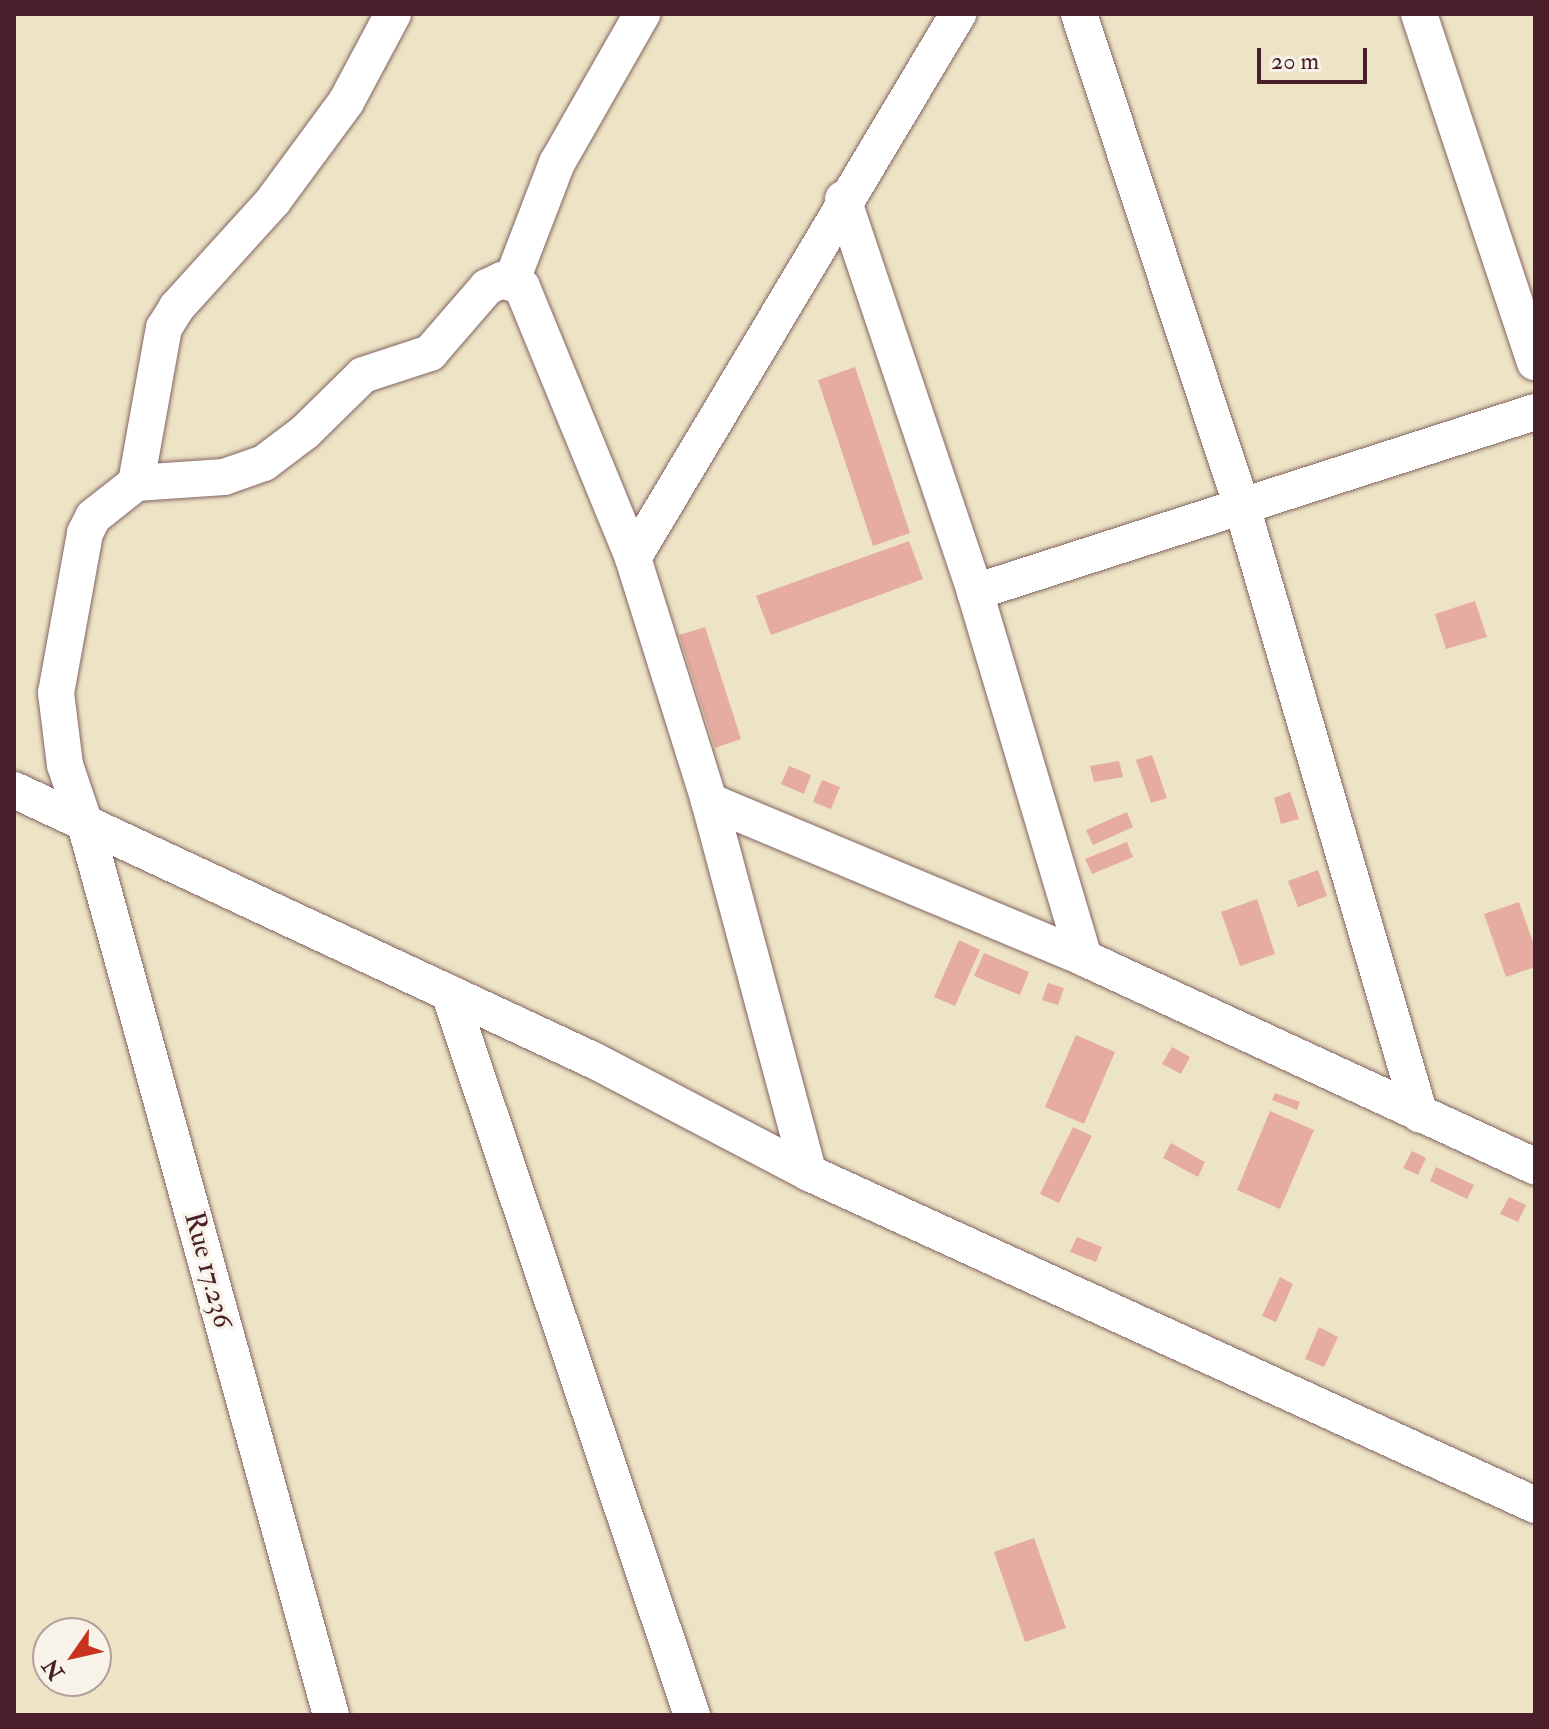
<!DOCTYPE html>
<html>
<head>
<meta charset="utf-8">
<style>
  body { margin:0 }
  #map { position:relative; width:1549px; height:1729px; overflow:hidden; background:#ede3c5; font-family:"IM FELL Double Pica",serif }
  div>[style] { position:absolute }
  .building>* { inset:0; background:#e6aca2 }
  .roads { filter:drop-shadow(0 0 2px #836461) drop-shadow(0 0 2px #836461) }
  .street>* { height:36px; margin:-18px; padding:0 18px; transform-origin:18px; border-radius:18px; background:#fff }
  span { translate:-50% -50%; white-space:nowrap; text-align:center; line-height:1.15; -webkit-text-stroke:7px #f7f3e8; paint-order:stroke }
  .street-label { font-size:28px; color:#4a1f2b }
  .frame { position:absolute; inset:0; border:16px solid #4a1f2b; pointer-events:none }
  .north { position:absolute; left:32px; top:1617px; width:80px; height:80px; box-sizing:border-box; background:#f7f3e8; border:2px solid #b29e9c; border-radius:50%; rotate:236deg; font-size:22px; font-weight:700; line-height:32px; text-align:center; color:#4a1f2b }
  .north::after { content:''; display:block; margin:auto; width:28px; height:36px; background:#c8321e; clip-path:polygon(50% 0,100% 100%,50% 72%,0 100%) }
  .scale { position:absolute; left:1257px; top:48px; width:110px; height:36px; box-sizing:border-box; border:4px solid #4a1f2b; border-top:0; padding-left:10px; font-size:24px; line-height:28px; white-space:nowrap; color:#4a1f2b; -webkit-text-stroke:6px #f7f3e8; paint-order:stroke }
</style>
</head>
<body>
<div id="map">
  <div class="building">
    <div style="clip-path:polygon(855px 367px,910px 533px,873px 546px,818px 380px)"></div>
    <div style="clip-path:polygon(909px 541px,923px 579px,771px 635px,756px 596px)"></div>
    <div style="clip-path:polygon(1475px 601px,1487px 637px,1446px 649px,1435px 614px)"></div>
    <div style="clip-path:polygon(705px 627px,741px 739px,715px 748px,679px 635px)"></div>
    <div style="clip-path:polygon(1152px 755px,1167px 798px,1151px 803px,1136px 760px)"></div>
    <div style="clip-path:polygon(1119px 761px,1123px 777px,1094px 782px,1090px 766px)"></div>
    <div style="clip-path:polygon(789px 766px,811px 775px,804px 794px,781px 784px)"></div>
    <div style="clip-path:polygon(822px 780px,840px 787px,831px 809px,813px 802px)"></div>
    <div style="clip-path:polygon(1290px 792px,1299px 819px,1281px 824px,1274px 798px)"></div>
    <div style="clip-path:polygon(1127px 812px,1133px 827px,1093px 845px,1086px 830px)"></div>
    <div style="clip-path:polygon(1127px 842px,1133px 857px,1092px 874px,1085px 859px)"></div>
    <div style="clip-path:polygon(1318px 870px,1327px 896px,1298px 907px,1288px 881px)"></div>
    <div style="clip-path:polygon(1257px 899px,1275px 954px,1240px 966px,1221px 912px)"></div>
    <div style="clip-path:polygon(1519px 902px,1535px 948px,1535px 967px,1506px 977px,1484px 914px)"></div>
    <div style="clip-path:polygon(959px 940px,980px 950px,955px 1006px,934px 997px)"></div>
    <div style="clip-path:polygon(984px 953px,1029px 972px,1020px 995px,974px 976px)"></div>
    <div style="clip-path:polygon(1048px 983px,1064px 988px,1058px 1005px,1042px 1000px)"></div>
    <div style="clip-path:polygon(1076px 1035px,1115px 1052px,1084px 1124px,1045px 1107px)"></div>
    <div style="clip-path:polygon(1172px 1047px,1190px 1057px,1181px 1074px,1162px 1064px)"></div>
    <div style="clip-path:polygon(1275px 1093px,1300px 1102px,1297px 1110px,1272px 1100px)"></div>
    <div style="clip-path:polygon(1270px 1111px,1314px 1130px,1280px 1209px,1237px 1190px)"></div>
    <div style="clip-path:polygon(1073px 1127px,1092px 1136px,1059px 1203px,1040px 1194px)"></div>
    <div style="clip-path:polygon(1171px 1143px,1205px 1162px,1198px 1177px,1163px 1158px)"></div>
    <div style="clip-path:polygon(1412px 1151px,1426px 1158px,1418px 1175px,1403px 1168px)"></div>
    <div style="clip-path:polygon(1436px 1167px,1474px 1185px,1467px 1199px,1430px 1181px)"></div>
    <div style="clip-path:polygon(1509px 1197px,1526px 1205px,1518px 1222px,1500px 1214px)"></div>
    <div style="clip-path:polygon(1077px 1237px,1102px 1247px,1096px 1262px,1070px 1252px)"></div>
    <div style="clip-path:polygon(1280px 1277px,1293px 1284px,1276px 1322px,1262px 1316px)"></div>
    <div style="clip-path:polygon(1319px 1327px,1338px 1337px,1324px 1367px,1305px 1359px)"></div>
    <div style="clip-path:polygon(1034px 1538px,1066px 1628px,1025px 1642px,994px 1552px)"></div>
  </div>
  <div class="roads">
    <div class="street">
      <div style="left:1079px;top:14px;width:522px;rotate:71.7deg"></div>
      <div style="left:1243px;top:510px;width:630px;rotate:73.69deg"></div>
      <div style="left:1419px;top:14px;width:367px;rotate:71.6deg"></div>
      <div style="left:843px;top:199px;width:415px;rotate:71.4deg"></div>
      <div style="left:975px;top:592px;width:382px;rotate:73.4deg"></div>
      <div style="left:512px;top:280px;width:125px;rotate:-69deg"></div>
      <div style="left:557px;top:163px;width:172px;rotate:-60.3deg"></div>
      <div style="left:136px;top:483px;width:88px;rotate:-3.9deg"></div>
      <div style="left:224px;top:477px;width:42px;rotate:-19.3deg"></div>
      <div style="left:264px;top:463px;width:51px;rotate:-37.1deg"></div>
      <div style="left:305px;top:432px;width:81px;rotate:-44.5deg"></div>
      <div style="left:363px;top:375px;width:71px;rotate:-18.2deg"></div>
      <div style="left:430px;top:353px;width:87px;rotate:-49.2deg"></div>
      <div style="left:487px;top:287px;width:17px;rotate:-25deg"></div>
      <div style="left:502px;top:280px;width:21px;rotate:19deg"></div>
      <div style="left:522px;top:287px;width:293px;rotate:67.7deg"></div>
      <div style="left:633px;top:558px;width:255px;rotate:72.6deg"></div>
      <div style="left:709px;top:801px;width:385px;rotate:75deg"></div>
      <div style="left:633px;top:558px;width:634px;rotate:-59.14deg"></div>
      <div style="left:975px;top:592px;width:588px;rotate:-17.82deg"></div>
      <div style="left:14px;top:790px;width:641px;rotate:25.01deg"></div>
      <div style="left:595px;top:1061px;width:242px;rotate:27.6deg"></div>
      <div style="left:809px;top:1173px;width:798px;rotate:24.57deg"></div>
      <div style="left:709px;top:801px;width:407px;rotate:22.7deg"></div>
      <div style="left:1084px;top:958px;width:497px;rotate:24.8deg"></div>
      <div style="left:449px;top:993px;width:762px;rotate:71.4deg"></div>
      <div style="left:331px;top:1715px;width:924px;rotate:-105.43deg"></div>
      <div style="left:85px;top:824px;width:62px;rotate:-108.7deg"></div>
      <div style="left:65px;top:765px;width:73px;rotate:-97.1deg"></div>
      <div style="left:56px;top:693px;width:163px;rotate:-79.7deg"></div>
      <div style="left:85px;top:533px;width:18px;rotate:-63deg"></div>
      <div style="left:93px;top:517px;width:55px;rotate:-38.3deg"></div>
      <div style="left:136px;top:483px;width:158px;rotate:-79.8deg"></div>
      <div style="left:164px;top:328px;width:25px;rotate:-58deg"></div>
      <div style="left:177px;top:307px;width:143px;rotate:-47.8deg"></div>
      <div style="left:273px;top:201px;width:123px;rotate:-53.6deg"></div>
      <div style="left:346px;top:102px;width:100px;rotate:-61.9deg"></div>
    </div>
  </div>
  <div class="street-label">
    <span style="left:208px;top:1270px;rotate:75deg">Rue 17.236</span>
  </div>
  <div class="frame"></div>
  <div class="north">N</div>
  <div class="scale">20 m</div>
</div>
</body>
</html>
